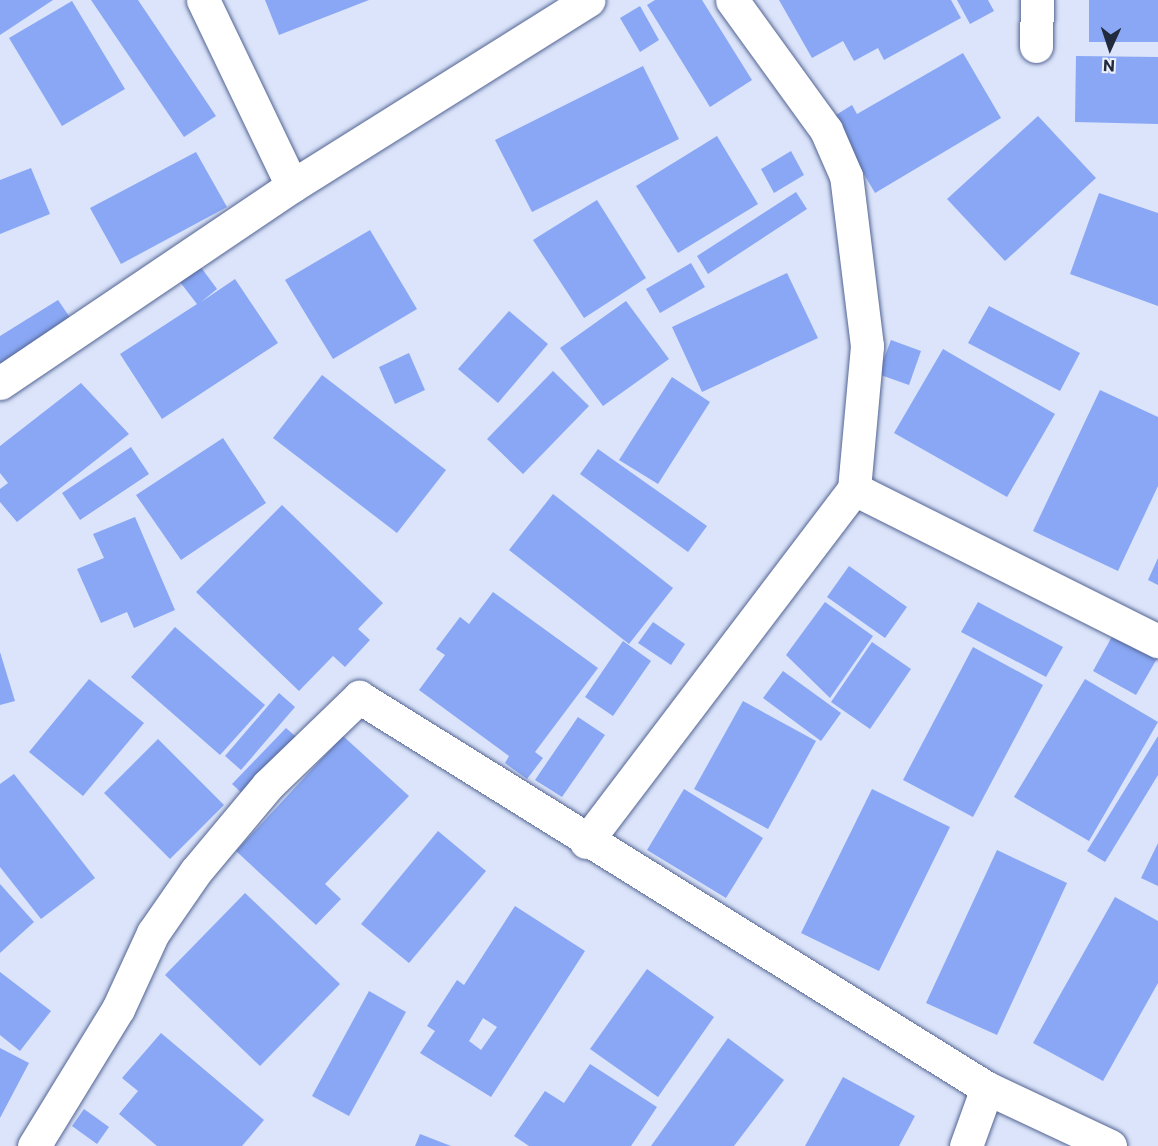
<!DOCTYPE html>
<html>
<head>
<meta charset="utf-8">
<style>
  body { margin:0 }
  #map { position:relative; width:1158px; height:1146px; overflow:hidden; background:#dbe4fa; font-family:Commissioner,sans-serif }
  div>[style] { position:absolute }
  .building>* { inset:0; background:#89a7f4 }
  .roads { filter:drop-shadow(0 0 2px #536493) drop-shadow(0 0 2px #536493) }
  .street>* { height:33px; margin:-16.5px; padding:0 16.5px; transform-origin:16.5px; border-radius:16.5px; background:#fff }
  span { translate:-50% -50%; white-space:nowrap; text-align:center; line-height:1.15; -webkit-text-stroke:6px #edf1fc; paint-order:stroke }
  .north { position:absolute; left:1080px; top:18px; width:60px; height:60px; -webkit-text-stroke:4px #edf1fc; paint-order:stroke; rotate:183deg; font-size:16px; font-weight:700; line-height:24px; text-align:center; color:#222a3e }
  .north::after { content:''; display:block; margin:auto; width:21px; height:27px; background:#222a3e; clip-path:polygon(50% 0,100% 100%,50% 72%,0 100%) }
</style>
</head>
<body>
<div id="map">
  <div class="building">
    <div style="clip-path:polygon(0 0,53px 0,0 35px)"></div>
    <div style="clip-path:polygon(91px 0,138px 0,216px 116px,184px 137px)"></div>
    <div style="clip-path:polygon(265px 0,369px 0,279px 35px)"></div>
    <div style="clip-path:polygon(655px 0,702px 0,752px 80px,710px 107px,647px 5px)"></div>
    <div style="clip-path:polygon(779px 0,951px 0,961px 18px,884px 60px,878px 48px,854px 61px,843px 41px,812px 58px)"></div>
    <div style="clip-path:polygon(957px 0,988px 0,994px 11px,970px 24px)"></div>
    <div style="clip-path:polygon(1089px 0,1158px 0,1158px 42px,1089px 42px)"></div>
    <div style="clip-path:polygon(72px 1px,125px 89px,62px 126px,9px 38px)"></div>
    <div style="clip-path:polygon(640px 6px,659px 40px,640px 52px,620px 18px)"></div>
    <div style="clip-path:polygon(963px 53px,1001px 118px,875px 193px,831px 118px,852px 105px,857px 114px)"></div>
    <div style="clip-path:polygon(1076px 56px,1158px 57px,1158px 124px,1075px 122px)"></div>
    <div style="clip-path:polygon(643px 66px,679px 139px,532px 212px,495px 140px)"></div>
    <div style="clip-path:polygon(1038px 116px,1096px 178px,1005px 261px,947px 199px)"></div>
    <div style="clip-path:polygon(717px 136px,758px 204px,678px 253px,636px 186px)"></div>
    <div style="clip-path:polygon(791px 151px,804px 175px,774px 193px,761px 169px)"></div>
    <div style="clip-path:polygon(196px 152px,227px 207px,121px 264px,90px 208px)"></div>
    <div style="clip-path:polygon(31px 168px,50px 214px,0 234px,0 180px)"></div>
    <div style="clip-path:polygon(796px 192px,807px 209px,708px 274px,697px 256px)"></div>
    <div style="clip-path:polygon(1099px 193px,1158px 213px,1158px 306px,1070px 274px)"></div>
    <div style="clip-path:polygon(597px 200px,646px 278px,584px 318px,533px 240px)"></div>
    <div style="clip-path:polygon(370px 230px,417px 309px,333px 359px,285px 280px)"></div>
    <div style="clip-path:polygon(691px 263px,705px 287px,660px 313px,646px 289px)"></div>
    <div style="clip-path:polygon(200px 266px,217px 289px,201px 302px,235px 279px,278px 343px,162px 419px,120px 354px,197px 304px,180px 282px)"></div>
    <div style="clip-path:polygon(787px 273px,818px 338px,702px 392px,672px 327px)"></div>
    <div style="clip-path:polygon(58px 300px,71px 319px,0 365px,0 336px)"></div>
    <div style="clip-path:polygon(626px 301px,669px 359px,603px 406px,560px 348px)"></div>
    <div style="clip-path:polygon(989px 306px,1080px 353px,1060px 391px,968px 343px)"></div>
    <div style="clip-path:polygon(509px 311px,548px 344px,498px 403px,458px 369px)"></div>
    <div style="clip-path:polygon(891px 340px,921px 351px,909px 385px,878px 374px)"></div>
    <div style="clip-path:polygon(943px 349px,1055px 414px,1007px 497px,894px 433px)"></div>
    <div style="clip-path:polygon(409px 353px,425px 390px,395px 404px,379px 367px)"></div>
    <div style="clip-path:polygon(553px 371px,589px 406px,523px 474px,487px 439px)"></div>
    <div style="clip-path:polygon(322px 375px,446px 470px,397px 533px,273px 438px)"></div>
    <div style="clip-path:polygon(672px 377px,710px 402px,658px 484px,619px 460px)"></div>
    <div style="clip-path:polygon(81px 383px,129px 434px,17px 522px,0 502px,0 489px,8px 483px,0 473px,0 446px)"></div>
    <div style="clip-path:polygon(1100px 390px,1158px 417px,1158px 486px,1118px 571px,1033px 531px)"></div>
    <div style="clip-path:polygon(223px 438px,266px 503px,181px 560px,136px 495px)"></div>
    <div style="clip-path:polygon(131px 447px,149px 474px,80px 520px,62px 493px)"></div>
    <div style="clip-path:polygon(598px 449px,707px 526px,688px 552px,580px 474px)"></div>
    <div style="clip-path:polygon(553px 494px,673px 588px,629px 644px,509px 550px)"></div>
    <div style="clip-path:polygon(282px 505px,383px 603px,358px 629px,370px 640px,345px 667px,333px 656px,299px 691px,196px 592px)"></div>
    <div style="clip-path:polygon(135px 517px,175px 610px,134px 628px,127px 612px,101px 623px,77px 569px,104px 558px,93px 534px)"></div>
    <div style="clip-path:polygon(1158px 558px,1158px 585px,1148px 580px)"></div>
    <div style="clip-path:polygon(849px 566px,907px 607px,885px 638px,827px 597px)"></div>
    <div style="clip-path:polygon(493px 592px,598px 668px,535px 752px,543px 758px,527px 779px,505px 763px,509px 756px,419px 690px,445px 655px,436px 649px,460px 617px,469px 624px)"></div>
    <div style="clip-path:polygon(825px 602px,873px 636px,830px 698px,786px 655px)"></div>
    <div style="clip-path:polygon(978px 602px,1063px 647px,1046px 677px,961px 632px)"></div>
    <div style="clip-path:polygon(653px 622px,685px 644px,671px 665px,638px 643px)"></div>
    <div style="clip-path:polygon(175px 627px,265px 705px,220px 755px,131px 677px)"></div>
    <div style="clip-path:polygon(1114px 633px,1158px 657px,1136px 695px,1093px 671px)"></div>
    <div style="clip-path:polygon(623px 641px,651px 661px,613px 716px,585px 697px)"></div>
    <div style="clip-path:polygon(872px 642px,911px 669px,870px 729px,831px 702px)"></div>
    <div style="clip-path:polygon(973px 647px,1043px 685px,973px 817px,903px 780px)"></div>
    <div style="clip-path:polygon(0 652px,15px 701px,0 705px)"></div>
    <div style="clip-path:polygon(783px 671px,841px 713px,821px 741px,763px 698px)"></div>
    <div style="clip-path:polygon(89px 679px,144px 723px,83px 796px,29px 752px)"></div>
    <div style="clip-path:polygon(1085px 679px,1158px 722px,1089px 841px,1014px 797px)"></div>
    <div style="clip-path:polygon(279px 693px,295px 707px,241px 770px,225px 756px)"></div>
    <div style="clip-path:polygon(743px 701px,816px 741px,768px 829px,694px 789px)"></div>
    <div style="clip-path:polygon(578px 717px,605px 735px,562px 797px,535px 780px)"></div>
    <div style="clip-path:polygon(286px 728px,302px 742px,247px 798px,232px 784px)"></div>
    <div style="clip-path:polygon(343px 736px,409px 796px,325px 884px,341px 899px,316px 925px,236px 851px)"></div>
    <div style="clip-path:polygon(1158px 736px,1158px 775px,1105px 862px,1087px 851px)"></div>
    <div style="clip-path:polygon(158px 739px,224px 805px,170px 859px,104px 793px)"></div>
    <div style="clip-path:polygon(14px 774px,95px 878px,41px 919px,0 867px,0 784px)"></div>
    <div style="clip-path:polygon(684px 789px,763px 838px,726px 898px,647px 850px)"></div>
    <div style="clip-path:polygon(872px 789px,950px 827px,879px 971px,801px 933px)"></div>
    <div style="clip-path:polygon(438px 831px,486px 871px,409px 963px,361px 924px)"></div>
    <div style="clip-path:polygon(1158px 843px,1158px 886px,1141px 878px)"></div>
    <div style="clip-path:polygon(997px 850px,1067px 883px,997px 1035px,926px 1003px)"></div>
    <div style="clip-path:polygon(0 884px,34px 922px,0 953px)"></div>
    <div style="clip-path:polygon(245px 893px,340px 984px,260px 1066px,165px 975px)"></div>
    <div style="clip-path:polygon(1115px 897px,1158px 921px,1158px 983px,1103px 1081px,1033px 1043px)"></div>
    <div style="clip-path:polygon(evenodd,515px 906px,585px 951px,491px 1097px,420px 1053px,435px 1031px,427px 1026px,457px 980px,464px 985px,515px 906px,483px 1018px,497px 1027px,481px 1050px,469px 1041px,483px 1018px)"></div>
    <div style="clip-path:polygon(647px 969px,714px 1017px,658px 1097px,590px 1049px)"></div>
    <div style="clip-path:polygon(0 972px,51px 1011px,20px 1051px,0 1035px)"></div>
    <div style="clip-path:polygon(369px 991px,406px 1012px,349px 1116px,312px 1096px)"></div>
    <div style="clip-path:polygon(161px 1033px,264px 1120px,242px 1146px,157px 1146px,119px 1114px,138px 1091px,122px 1078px)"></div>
    <div style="clip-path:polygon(728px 1038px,784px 1080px,734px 1146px,651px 1146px)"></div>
    <div style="clip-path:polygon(0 1048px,29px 1063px,0 1118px)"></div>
    <div style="clip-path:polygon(590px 1064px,657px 1107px,631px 1146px,529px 1146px,514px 1136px,545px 1091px,564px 1103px)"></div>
    <div style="clip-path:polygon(843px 1077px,915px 1116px,899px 1146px,805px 1146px)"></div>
    <div style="clip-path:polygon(84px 1109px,109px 1127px,97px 1144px,72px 1126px)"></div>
    <div style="clip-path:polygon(420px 1134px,451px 1146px,415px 1146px)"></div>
  </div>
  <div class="roads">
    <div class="street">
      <div style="left:203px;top:0;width:206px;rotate:64.4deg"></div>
      <div style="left:1036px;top:46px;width:46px;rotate:-88.8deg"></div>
      <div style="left:0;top:383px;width:352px;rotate:-34deg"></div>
      <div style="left:292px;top:186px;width:350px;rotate:-32.1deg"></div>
      <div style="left:854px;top:489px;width:340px;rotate:26.6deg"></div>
      <div style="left:586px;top:842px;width:443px;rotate:-52.8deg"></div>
      <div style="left:854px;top:489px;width:144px;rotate:-84.8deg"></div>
      <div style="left:867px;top:346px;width:171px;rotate:-97deg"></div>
      <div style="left:846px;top:176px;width:50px;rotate:-113.5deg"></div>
      <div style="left:826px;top:130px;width:160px;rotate:-125.9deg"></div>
      <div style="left:34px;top:1146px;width:161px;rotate:-58.5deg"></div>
      <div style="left:118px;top:1009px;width:84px;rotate:-65.3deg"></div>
      <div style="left:153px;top:933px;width:75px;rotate:-55.3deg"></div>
      <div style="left:196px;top:871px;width:112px;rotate:-50.1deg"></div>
      <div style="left:268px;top:785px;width:127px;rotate:-44deg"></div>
      <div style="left:359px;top:697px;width:740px;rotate:31.91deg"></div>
      <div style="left:987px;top:1088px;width:136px;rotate:25.2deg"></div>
      <div style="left:966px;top:1146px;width:62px;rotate:-70.1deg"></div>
    </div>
  </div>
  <div class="north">N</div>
</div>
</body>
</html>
